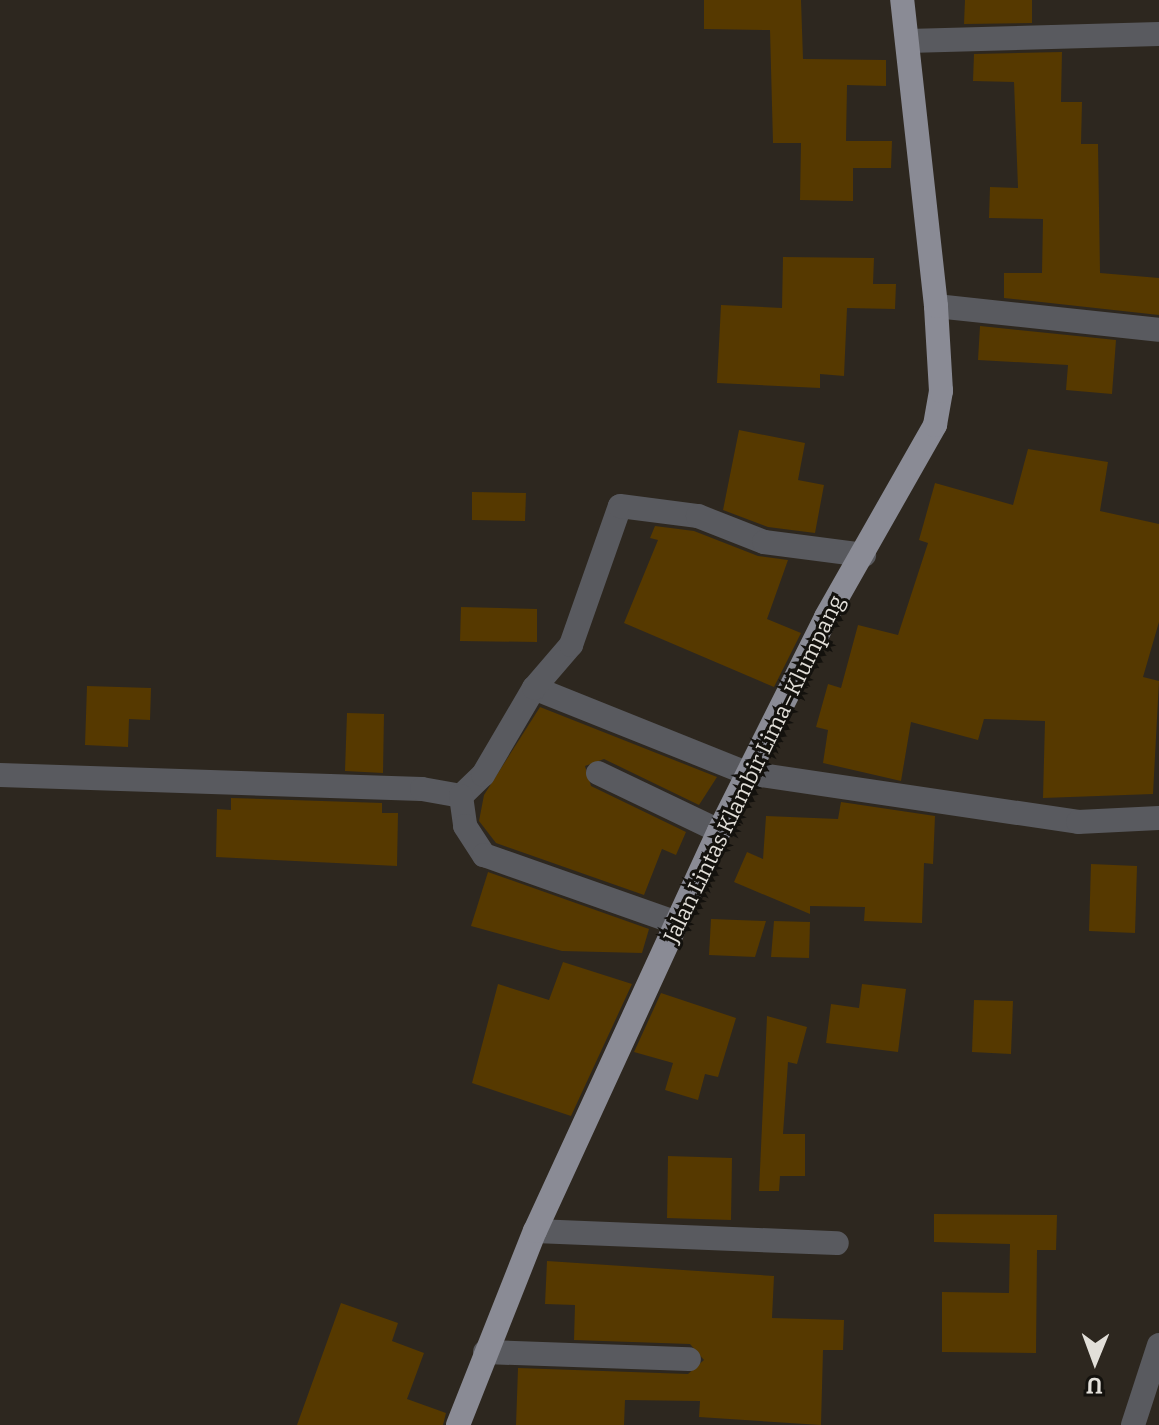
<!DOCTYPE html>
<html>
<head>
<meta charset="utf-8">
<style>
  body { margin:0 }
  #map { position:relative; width:1159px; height:1425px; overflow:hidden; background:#2d271f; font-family:Bitter,serif }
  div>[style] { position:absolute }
  .building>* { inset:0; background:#563900 }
  .minor>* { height:24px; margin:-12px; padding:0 12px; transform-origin:12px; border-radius:12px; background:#595a5f }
  .major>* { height:24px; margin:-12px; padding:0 12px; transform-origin:12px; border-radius:12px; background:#8a8b95 }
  span { translate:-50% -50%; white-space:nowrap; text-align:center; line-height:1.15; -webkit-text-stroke:6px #13110d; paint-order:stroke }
  .street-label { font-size:22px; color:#e2dfd9 }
  .north { position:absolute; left:1055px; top:1321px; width:80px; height:80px; -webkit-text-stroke:6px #13110d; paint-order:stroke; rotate:181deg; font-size:22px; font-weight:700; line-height:32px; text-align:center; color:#e2dfd9 }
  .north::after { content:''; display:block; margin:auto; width:28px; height:36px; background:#e2dfd9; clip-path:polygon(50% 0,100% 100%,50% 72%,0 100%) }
</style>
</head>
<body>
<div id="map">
  <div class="building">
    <div style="clip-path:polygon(704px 0,801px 0,803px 59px,886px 60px,886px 86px,847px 85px,846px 141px,892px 141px,891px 168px,853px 168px,853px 201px,800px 200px,801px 143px,773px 143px,770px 30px,704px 29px)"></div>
    <div style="clip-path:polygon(965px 0,1032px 0,1032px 23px,964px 24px)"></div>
    <div style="clip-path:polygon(1062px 52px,1061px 102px,1082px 102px,1081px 144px,1098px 144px,1100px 273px,1159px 278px,1159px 315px,1004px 298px,1004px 273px,1042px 273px,1043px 219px,989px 218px,990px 187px,1018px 188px,1014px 82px,973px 81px,974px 54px)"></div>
    <div style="clip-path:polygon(783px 257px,874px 258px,873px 284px,896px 284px,895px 309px,847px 308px,844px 376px,820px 374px,820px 388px,717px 383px,721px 305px,782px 308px)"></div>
    <div style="clip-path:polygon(980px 326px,1116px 340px,1112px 394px,1066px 390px,1068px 365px,978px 360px)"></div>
    <div style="clip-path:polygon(739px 430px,805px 443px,798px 480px,824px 485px,815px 533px,768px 527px,723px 510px)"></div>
    <div style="clip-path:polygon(1028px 449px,1108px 462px,1100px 511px,1159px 524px,1159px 622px,1143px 677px,1159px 681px,1153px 794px,1043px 798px,1045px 721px,984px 719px,978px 740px,911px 722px,901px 781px,823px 763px,828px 730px,816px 727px,828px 684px,841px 688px,858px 625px,898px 635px,928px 543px,919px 540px,935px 483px,1013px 505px)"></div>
    <div style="clip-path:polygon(472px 492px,526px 493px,525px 521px,472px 520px)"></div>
    <div style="clip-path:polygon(655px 526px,694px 531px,758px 556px,788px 560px,767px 619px,801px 633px,774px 687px,624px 623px,658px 540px,650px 538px)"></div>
    <div style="clip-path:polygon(461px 607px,537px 609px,537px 642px,460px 641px)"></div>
    <div style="clip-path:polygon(87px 686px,151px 688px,150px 720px,129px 719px,128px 747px,85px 745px)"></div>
    <div style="clip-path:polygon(540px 707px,717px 777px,699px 805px,604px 759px,585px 766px,591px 786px,686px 832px,676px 855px,662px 849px,644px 895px,496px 843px,479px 821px,484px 795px)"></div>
    <div style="clip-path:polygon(347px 713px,384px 714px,383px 773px,345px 771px)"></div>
    <div style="clip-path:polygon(231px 798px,382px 803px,382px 813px,398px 813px,397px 866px,216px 857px,217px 809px,231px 810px)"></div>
    <div style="clip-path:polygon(841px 802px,935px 816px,933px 864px,924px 863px,922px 923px,864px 921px,865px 907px,810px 906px,810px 914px,734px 882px,747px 852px,763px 859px,766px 816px,838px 819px)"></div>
    <div style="clip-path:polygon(1091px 864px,1137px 866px,1135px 933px,1089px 931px)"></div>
    <div style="clip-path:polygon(488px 872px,649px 929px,642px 953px,562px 951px,471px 926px)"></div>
    <div style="clip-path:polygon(711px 919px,766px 921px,755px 957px,709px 955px)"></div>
    <div style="clip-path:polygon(774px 921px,810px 922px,809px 958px,771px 957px)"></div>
    <div style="clip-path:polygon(563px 962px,632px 984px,571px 1116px,472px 1083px,498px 984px,549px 1000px)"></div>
    <div style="clip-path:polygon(862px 984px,906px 989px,898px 1052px,826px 1043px,831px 1004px,859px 1008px)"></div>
    <div style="clip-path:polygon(661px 993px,736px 1018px,718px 1077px,705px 1074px,698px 1100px,665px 1090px,673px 1063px,634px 1052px)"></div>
    <div style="clip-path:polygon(974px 1000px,1013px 1001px,1011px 1054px,972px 1052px)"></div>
    <div style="clip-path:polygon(767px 1016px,807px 1027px,797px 1064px,788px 1062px,783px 1134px,805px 1134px,805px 1176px,780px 1176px,779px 1191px,759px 1191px)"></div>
    <div style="clip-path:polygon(668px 1156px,732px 1158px,731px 1220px,667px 1218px)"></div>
    <div style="clip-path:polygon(934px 1214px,1057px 1215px,1056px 1250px,1037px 1250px,1036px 1353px,942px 1352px,942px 1292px,1009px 1293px,1010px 1244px,934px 1242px)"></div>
    <div style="clip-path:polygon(547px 1261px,774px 1276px,772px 1318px,844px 1320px,843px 1350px,823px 1350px,821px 1425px,699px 1417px,700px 1401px,625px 1400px,624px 1425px,516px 1425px,518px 1368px,688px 1374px,704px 1360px,690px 1344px,574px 1340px,575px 1305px,545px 1304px)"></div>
    <div style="clip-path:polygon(341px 1303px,398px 1323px,392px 1341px,424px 1353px,407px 1399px,446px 1413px,443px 1425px,297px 1425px)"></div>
  </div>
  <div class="minor">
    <div style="left:908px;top:41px;width:251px;rotate:-1.6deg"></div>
    <div style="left:936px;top:306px;width:224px;rotate:6.1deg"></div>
    <div style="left:534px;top:688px;width:229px;rotate:21.8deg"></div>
    <div style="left:747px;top:773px;width:335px;rotate:8.4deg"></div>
    <div style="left:1078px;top:822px;width:81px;rotate:-2.8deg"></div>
    <div style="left:598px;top:773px;width:134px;rotate:25.6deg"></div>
    <div style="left:0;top:775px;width:422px;rotate:1.9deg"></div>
    <div style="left:422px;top:789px;width:40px;rotate:10deg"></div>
    <div style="left:461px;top:796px;width:30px;rotate:-44deg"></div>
    <div style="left:483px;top:775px;width:101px;rotate:-59.6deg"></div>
    <div style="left:534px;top:688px;width:57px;rotate:-49.3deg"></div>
    <div style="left:571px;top:645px;width:147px;rotate:-70.6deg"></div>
    <div style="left:620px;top:506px;width:79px;rotate:7.3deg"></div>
    <div style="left:698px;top:516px;width:71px;rotate:21.5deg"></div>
    <div style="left:764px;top:542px;width:101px;rotate:7.4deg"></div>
    <div style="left:461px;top:796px;width:30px;rotate:82deg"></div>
    <div style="left:465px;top:826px;width:35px;rotate:57deg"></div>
    <div style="left:484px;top:855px;width:205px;rotate:19.4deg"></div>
    <div style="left:535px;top:1231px;width:302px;rotate:2.3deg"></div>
    <div style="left:485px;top:1352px;width:204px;rotate:2deg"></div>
    <div style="left:1133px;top:1425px;width:84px;rotate:-72deg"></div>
  </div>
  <div class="major">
    <div style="left:458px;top:1425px;width:209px;rotate:-68.4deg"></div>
    <div style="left:535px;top:1231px;width:440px;rotate:-65.3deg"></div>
    <div style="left:719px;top:831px;width:239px;rotate:-63.4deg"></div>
    <div style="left:826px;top:617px;width:221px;rotate:-60.4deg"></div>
    <div style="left:935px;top:425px;width:35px;rotate:-80deg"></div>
    <div style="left:941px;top:391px;width:85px;rotate:-93.4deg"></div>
    <div style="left:936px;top:306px;width:308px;rotate:-96.3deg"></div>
  </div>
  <div class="street-label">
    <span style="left:754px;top:769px;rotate:-64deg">Jalan Lintas Klambir Lima–Klumpang</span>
  </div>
  <div class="north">U</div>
</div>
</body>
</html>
